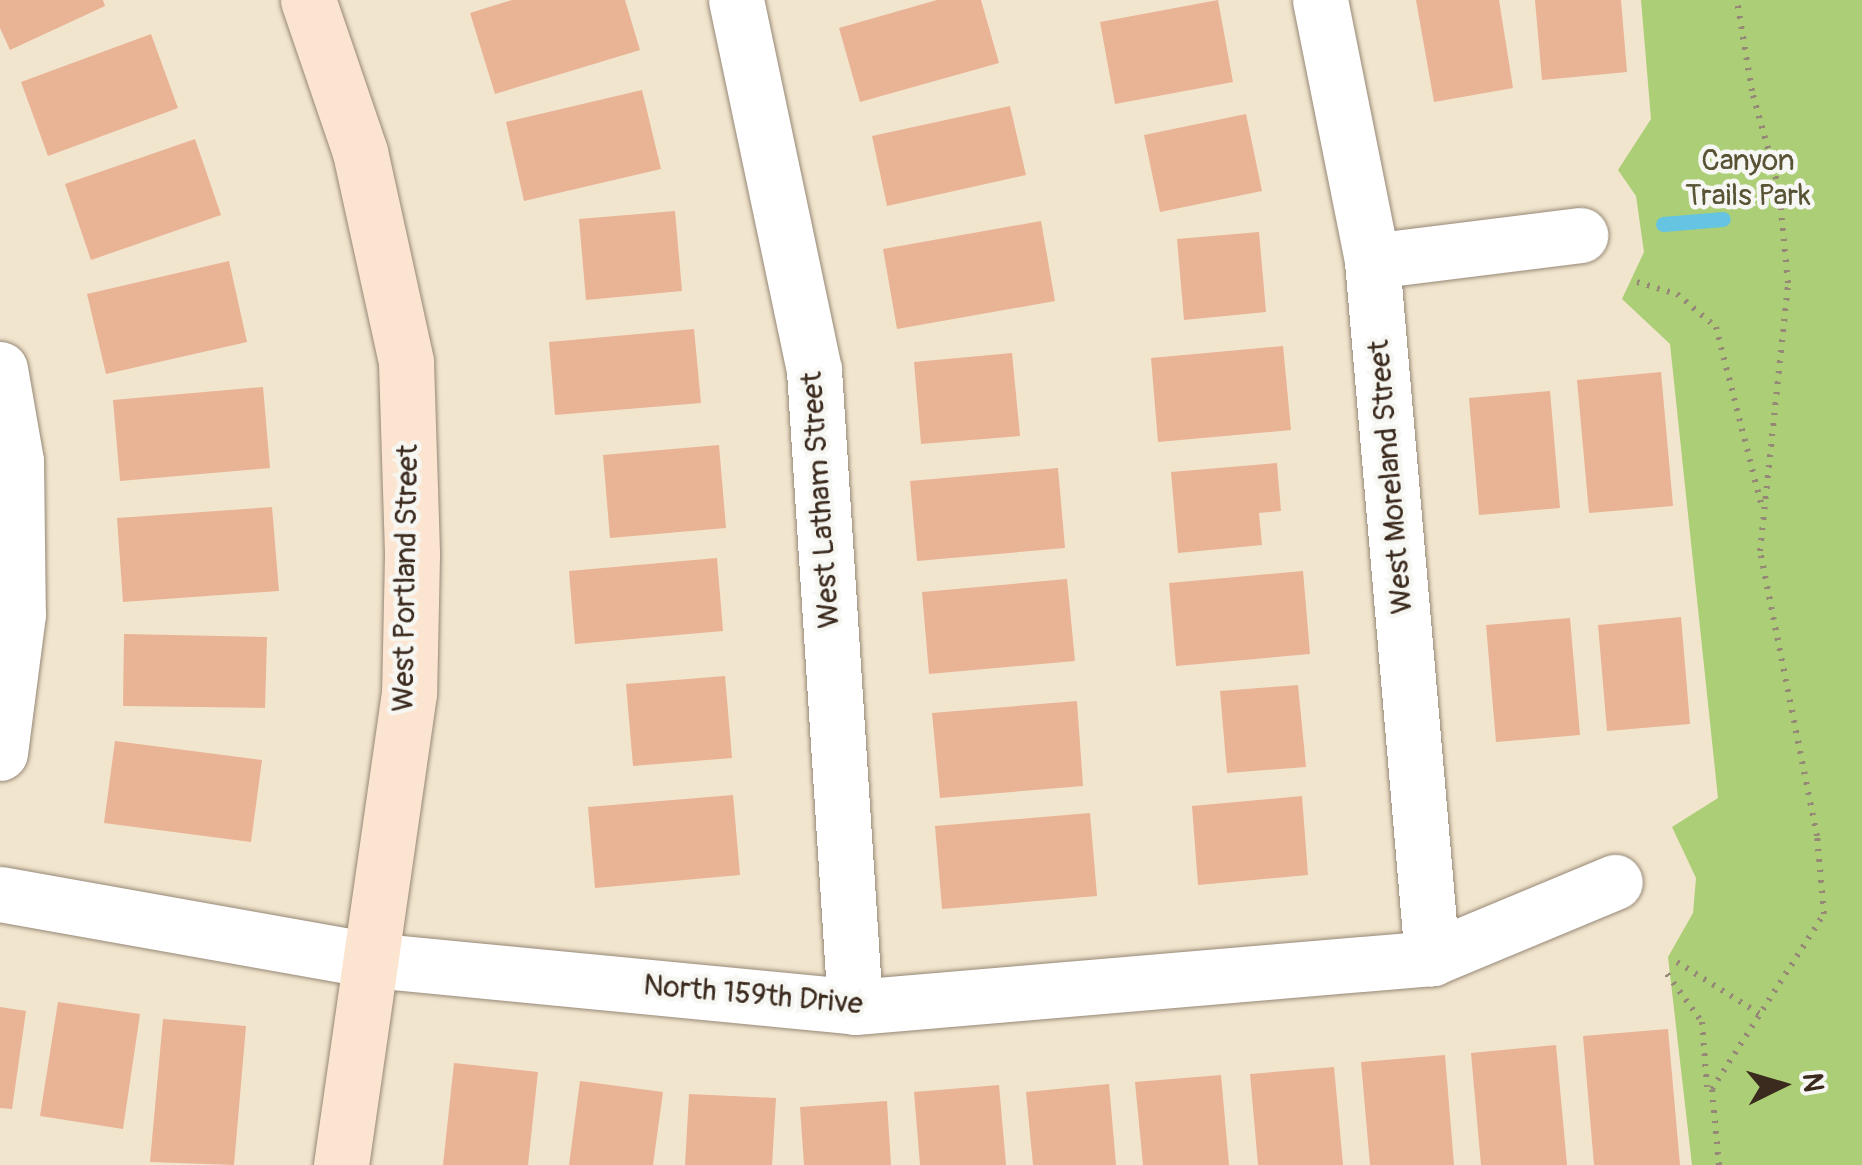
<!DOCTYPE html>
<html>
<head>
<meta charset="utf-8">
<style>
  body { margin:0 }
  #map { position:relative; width:1862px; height:1165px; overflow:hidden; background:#f2e5ce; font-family:Pangolin,sans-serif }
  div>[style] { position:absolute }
  .green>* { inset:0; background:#abce76 }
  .stream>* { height:15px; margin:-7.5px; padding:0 7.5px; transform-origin:7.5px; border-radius:7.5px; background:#64c4e2 }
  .building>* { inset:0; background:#e9b396 }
  .path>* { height:6px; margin-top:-3px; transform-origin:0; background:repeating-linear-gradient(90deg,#968876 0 2.5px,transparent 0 10.5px) }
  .roads { filter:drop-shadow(0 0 2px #968876) drop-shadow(0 0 2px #968876) }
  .street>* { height:55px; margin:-27.5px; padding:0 27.5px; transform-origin:27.5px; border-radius:27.5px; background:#fff }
  .secondary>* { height:55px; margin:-27.5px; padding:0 27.5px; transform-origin:27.5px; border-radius:27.5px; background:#fce5d0 }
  span { translate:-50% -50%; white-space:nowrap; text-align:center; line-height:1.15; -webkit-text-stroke:9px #f6f6f2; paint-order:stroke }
  .park-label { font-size:30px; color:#575334 }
  .street-label { font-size:30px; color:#3b2a1e }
  .north { position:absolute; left:1732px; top:1035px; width:100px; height:100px; -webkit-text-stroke:8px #f6f6f2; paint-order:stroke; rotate:85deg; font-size:28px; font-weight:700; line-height:40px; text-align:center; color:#3b2a1e }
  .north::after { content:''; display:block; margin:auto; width:35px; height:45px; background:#3b2a1e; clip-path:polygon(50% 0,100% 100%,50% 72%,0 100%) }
</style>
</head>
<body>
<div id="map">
  <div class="green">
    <div style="clip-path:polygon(1641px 0,1862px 0,1862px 1165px,1692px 1165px,1668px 957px,1693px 913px,1696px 878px,1672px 827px,1718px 798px,1670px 344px,1622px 299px,1644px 252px,1636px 196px,1618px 170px,1651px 119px)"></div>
  </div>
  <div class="stream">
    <div style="left:1663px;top:224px;width:60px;rotate:-4.8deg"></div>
  </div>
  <div class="building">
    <div style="clip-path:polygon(0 0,103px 0,105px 6px,10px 50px,0 28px)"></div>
    <div style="clip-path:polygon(512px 0,625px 0,640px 50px,495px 94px,470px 13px)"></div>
    <div style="clip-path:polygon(937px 0,981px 0,999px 63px,860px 102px,839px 28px)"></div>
    <div style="clip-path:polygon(1218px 0,1233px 82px,1115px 104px,1100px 22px)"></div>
    <div style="clip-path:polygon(1416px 0,1499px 0,1513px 88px,1434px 102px)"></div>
    <div style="clip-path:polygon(1535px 0,1621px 0,1627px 72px,1542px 80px)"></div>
    <div style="clip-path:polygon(151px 34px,178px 108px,48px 156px,21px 82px)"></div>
    <div style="clip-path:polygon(642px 90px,661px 169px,524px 201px,506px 122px)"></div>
    <div style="clip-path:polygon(1010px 106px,1026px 175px,887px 206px,872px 136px)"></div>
    <div style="clip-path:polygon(1246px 114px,1262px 191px,1160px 212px,1144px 135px)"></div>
    <div style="clip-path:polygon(195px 139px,221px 215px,91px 260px,65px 184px)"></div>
    <div style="clip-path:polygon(675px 211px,682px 291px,586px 300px,579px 219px)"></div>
    <div style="clip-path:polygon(1041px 221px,1055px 301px,897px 329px,883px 249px)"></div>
    <div style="clip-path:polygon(1259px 232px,1266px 312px,1184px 320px,1177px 239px)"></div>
    <div style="clip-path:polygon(229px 261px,247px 342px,106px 374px,87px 294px)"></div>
    <div style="clip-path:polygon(694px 329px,701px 403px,555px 415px,549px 342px)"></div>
    <div style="clip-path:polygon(1283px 346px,1291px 430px,1158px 442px,1151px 358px)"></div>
    <div style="clip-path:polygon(1012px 353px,1020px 436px,921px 444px,914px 362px)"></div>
    <div style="clip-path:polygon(1661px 372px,1673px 506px,1589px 513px,1577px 380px)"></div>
    <div style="clip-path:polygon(263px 387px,270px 468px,120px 481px,113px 400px)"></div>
    <div style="clip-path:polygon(1550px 391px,1560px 508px,1479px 515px,1469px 398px)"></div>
    <div style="clip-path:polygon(719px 445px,726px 528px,610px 538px,603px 455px)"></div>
    <div style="clip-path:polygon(1277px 463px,1281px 511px,1259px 513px,1262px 545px,1178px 553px,1171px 472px)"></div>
    <div style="clip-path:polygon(1058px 468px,1065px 548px,917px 561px,910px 481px)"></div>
    <div style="clip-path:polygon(272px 507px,279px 591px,123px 602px,117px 518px)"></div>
    <div style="clip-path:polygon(717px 558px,723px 631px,575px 644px,569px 571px)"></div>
    <div style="clip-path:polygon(1303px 571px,1310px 654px,1176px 666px,1169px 583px)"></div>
    <div style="clip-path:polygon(1067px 579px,1075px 661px,929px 674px,922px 592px)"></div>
    <div style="clip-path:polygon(1681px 617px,1690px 724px,1607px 731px,1598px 625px)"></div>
    <div style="clip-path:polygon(1570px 618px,1580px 735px,1496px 742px,1486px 625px)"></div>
    <div style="clip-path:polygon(124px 634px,267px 637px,265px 708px,123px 706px)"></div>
    <div style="clip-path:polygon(725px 676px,732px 758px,633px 766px,626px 684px)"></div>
    <div style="clip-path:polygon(1298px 685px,1306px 767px,1227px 773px,1220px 691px)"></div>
    <div style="clip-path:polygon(1077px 701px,1083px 786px,940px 798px,932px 713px)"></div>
    <div style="clip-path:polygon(115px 741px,262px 760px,251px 842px,104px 823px)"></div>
    <div style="clip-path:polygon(733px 795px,740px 875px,595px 888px,588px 807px)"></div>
    <div style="clip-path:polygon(1302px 796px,1308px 875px,1198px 885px,1192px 806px)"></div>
    <div style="clip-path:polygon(1090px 813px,1097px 896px,942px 909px,935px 826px)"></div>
    <div style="clip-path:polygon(58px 1002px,140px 1014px,123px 1129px,40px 1116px)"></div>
    <div style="clip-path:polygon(0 1007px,26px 1011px,12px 1109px,0 1108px)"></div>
    <div style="clip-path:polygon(163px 1019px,246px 1026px,234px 1165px,150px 1162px)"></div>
    <div style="clip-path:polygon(1668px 1029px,1680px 1165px,1594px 1165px,1583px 1036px)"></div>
    <div style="clip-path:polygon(1556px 1045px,1567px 1165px,1481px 1165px,1471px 1053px)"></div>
    <div style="clip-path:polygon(1445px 1055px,1454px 1165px,1370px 1165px,1361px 1062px)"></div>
    <div style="clip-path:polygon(454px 1063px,538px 1072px,528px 1165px,443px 1165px)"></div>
    <div style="clip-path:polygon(1334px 1067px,1343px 1165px,1258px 1165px,1250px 1074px)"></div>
    <div style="clip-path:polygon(1221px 1075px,1229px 1165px,1143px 1165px,1135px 1082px)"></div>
    <div style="clip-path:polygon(580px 1081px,663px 1092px,653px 1165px,569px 1165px)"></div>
    <div style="clip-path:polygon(1109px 1084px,1116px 1165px,1033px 1165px,1026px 1092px)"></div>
    <div style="clip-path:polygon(999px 1085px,1006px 1165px,920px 1165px,914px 1092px)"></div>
    <div style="clip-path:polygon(689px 1094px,776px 1098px,772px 1165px,685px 1165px)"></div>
    <div style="clip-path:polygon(887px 1101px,891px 1165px,804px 1165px,800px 1107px)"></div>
  </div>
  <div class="path">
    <div style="left:1637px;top:282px;width:42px;rotate:16.7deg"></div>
    <div style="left:1677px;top:294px;width:51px;rotate:40.2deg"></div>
    <div style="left:1716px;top:327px;width:187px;rotate:75.7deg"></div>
    <div style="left:1677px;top:962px;width:102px;rotate:32.1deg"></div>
    <div style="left:1667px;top:974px;width:59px;rotate:53.9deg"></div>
    <div style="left:1702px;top:1022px;width:65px;rotate:85.6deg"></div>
    <div style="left:1719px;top:1165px;width:76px;rotate:-95.3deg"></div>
    <div style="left:1712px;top:1089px;width:208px;rotate:-57.4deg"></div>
    <div style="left:1824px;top:914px;width:78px;rotate:-95.1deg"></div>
    <div style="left:1817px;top:836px;width:291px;rotate:-101.3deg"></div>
    <div style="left:1760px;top:551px;width:269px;rotate:-84deg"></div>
    <div style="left:1788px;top:283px;width:94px;rotate:-95.5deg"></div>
    <div style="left:1779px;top:189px;width:102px;rotate:-105.4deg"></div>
    <div style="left:1752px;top:91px;width:92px;rotate:-99.4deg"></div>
  </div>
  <div class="roads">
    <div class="street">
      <div style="left:736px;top:0;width:378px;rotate:78.1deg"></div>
      <div style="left:814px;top:370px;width:638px;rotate:86.32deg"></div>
      <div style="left:1320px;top:0;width:266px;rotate:78.7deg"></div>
      <div style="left:1372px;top:261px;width:700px;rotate:85.08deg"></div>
      <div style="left:1372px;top:261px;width:210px;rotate:-7.1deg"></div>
      <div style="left:0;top:369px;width:93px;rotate:80.1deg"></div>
      <div style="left:16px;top:461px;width:153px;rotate:89.3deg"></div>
      <div style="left:18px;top:614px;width:140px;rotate:97.4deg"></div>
      <div style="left:0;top:894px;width:377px;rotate:10.1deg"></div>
      <div style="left:371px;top:960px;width:486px;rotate:5.5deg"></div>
      <div style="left:855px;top:1007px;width:579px;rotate:-4.85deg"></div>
      <div style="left:1432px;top:958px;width:198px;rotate:-22.6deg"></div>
    </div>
    <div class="secondary">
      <div style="left:308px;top:0;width:161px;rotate:71.1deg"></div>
      <div style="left:360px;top:152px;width:215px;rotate:77.6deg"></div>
      <div style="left:406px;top:362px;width:193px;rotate:88.2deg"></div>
      <div style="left:412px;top:555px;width:138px;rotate:91.2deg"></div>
      <div style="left:409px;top:693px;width:477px;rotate:98.2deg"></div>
    </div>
  </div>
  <div class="park-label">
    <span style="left:1748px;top:178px">Canyon<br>Trails Park</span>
  </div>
  <div class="street-label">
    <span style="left:1391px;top:477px;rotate:-95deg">West Moreland Street</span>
    <span style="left:821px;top:500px;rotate:-94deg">West Latham Street</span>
    <span style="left:406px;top:578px;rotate:-89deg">West Portland Street</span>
    <span style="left:753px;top:995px;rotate:5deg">North 159th Drive</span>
  </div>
  <div class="north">N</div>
</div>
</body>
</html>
